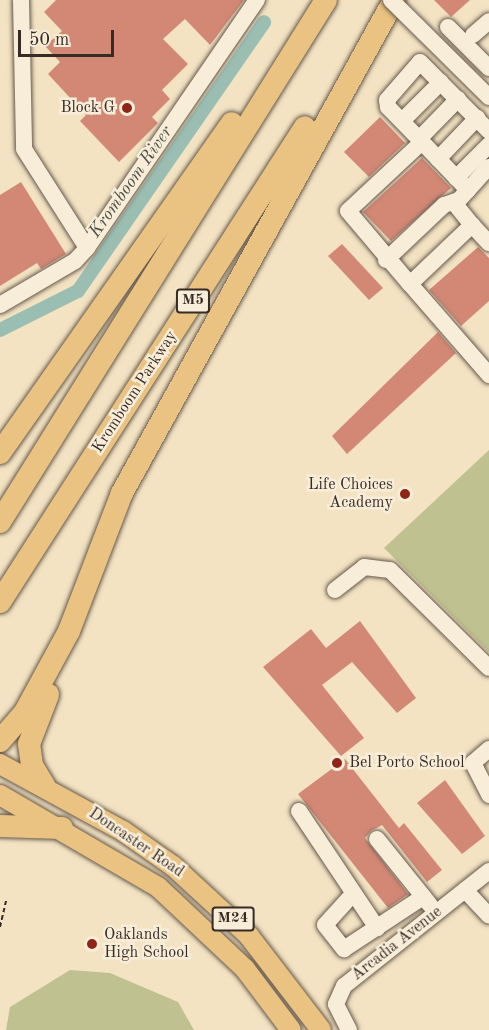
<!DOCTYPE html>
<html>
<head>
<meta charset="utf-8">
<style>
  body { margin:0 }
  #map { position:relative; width:489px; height:1030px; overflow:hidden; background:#f3e3c3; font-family:"Old Standard TT",serif }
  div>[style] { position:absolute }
  .green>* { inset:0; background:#bfc290 }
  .canal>* { height:14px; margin:-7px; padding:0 7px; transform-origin:7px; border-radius:7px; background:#9bbeb3 }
  .building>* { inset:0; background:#d38876 }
  .path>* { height:2px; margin-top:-1px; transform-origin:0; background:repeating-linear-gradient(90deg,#372b25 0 4.5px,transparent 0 7.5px) }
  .roads { filter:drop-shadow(0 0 2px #66594c) drop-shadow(0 0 2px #66594c) }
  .minor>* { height:16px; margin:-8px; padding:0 8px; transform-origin:8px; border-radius:8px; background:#f7edd8 }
  .major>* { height:20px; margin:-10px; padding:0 10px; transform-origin:10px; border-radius:10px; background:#eac282 }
  .highway>* { height:22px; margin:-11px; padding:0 11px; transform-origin:11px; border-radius:11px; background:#eac282 }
  .bridges { filter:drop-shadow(0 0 2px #66594c) drop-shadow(0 0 2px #66594c) }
  .minor-bridge>* { height:16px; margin:-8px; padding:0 8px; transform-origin:8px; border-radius:8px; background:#f7edd8 }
  .dots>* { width:16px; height:16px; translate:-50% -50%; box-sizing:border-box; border:3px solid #f7edd8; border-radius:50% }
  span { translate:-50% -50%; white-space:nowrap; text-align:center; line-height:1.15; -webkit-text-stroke:5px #f7edd8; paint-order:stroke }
  .shield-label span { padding:2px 4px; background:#f7edd8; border:2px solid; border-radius:4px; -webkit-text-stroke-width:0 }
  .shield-label { font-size:15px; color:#372b25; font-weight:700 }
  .poi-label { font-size:16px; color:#372b25 }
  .right { translate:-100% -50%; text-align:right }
  .left { translate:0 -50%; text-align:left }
  .street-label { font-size:16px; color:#372b25 }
  .water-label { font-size:18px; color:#505048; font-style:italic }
  .scale { position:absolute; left:18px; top:30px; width:96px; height:27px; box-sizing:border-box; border:3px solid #372b25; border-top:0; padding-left:8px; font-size:18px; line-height:21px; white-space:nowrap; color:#372b25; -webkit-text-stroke:4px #f7edd8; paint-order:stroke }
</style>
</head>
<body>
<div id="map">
  <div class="green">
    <div style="clip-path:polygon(489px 450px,489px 652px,384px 548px)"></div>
    <div style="clip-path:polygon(70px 970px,110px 973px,178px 1002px,194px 1030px,6px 1030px,10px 1007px)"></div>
  </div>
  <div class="canal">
    <div style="left:0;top:330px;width:87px;rotate:-26.6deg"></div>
    <div style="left:78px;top:291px;width:327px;rotate:-55.3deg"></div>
  </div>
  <div class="building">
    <div style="clip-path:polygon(56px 0,244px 0,210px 45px,185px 19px,163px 39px,188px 64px,162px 90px,170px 99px,152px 117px,158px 123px,119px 162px,80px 121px,86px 115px,48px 74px,60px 62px,45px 46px,62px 31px,44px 12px)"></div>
    <div style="clip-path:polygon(434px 0,470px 0,451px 17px)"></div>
    <div style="clip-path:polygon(380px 117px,405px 143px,369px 177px,344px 152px)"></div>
    <div style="clip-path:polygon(422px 158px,451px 188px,391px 241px,363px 212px)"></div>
    <div style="clip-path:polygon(21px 182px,66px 254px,41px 269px,37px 263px,0 286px,0 195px)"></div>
    <div style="clip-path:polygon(342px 244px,383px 288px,369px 300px,328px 256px)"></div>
    <div style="clip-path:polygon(478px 247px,489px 258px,489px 301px,461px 326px,429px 290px)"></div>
    <div style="clip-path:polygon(438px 332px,456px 353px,347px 454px,332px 436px)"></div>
    <div style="clip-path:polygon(360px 621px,416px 698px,397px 713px,352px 662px,322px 685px,364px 738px,341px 756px,263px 667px,311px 629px,326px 648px)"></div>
    <div style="clip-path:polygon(345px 759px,399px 828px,404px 823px,442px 870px,427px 882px,382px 825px,371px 831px,365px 838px,408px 894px,388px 908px,298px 794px)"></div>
    <div style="clip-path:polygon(445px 780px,485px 836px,462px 854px,417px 803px)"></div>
  </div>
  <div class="path">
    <div style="left:0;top:927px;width:28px;rotate:-77deg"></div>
  </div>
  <div class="roads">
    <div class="minor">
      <div style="left:21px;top:0;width:149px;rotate:88.8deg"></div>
      <div style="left:24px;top:149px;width:117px;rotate:57.5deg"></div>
      <div style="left:448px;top:27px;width:58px;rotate:45deg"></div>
      <div style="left:473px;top:35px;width:21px;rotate:-41deg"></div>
      <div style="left:402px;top:121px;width:55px;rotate:-45deg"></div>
      <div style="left:419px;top:139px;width:56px;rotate:-45.7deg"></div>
      <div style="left:422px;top:142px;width:101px;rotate:137deg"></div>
      <div style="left:348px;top:211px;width:96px;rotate:49.7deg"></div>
      <div style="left:410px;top:284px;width:86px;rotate:-43.6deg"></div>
      <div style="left:472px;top:225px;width:27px;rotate:-129deg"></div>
      <div style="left:455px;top:204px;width:19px;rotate:-47deg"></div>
      <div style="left:468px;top:190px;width:66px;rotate:-133.8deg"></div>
      <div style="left:422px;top:142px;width:49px;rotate:-134.2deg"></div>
      <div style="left:388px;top:107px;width:7px;rotate:-98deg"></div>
      <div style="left:387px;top:100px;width:50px;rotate:-49deg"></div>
      <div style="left:420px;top:62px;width:98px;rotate:45deg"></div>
      <div style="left:438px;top:159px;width:57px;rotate:-46.4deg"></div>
      <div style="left:456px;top:178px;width:47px;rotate:-45deg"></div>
      <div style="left:468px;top:190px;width:31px;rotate:-48deg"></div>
      <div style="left:472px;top:225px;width:25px;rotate:47deg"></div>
      <div style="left:386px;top:260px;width:80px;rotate:-43.5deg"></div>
      <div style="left:444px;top:205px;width:13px;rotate:-18deg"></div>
      <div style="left:410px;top:284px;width:121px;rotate:49deg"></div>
      <div style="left:0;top:305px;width:87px;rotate:-30.4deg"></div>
      <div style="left:75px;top:261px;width:18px;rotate:-47deg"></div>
      <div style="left:87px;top:248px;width:301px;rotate:-55.6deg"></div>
      <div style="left:335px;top:590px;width:37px;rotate:-38deg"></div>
      <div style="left:364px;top:567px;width:26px;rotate:7deg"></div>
      <div style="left:390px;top:570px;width:139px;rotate:44.7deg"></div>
      <div style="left:489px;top:749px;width:21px;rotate:139deg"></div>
      <div style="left:473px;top:763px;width:36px;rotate:63deg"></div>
      <div style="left:299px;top:811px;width:141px;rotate:56.3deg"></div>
      <div style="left:377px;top:839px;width:85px;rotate:51.2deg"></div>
      <div style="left:465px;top:890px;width:35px;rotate:47deg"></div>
      <div style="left:352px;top:895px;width:40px;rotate:132deg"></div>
      <div style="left:325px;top:925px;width:31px;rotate:52deg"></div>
      <div style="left:344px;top:949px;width:95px;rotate:-33.4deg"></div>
      <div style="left:349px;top:1030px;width:29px;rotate:-117deg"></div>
      <div style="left:336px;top:1004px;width:20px;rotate:-66deg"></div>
      <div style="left:344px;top:986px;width:185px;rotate:-38.4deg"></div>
    </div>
    <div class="major">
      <div style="left:0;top:764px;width:140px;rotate:28.6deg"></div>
      <div style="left:123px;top:831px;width:61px;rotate:35deg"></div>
      <div style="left:173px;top:866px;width:103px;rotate:42.6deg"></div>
      <div style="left:249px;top:936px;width:118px;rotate:52.5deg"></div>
      <div style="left:0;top:795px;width:183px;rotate:30.2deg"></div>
      <div style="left:158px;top:887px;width:120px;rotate:43.3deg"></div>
      <div style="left:245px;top:969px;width:76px;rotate:53deg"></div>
    </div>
    <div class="highway">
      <div style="left:0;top:453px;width:403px;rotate:-54.9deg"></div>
      <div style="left:0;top:522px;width:615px;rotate:-58.01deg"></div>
      <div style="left:0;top:602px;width:564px;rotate:-57.3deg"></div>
      <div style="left:0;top:741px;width:38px;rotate:-49deg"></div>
      <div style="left:25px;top:712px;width:92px;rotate:-61.5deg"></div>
      <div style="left:69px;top:631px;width:148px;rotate:-69deg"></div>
      <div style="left:122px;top:493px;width:563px;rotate:-61.11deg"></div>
      <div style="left:45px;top:787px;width:26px;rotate:-121deg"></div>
      <div style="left:32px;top:765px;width:21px;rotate:-98deg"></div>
      <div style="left:29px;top:744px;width:53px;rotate:-68.8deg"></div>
      <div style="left:0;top:826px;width:62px;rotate:1.8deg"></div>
    </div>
  </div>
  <div class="bridges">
    <div class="minor-bridge">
      <div style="left:391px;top:0;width:138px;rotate:44.7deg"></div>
    </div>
  </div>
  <div class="dots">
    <div style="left:127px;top:108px;background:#8f2418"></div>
    <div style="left:405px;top:494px;background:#8f2418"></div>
    <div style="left:337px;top:763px;background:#8f2418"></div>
    <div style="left:92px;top:944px;background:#8f2418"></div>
  </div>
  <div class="shield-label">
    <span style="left:193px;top:301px">M5</span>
    <span style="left:233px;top:919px">M24</span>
  </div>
  <div class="poi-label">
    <span class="right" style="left:115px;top:108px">Block G</span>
    <span class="right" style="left:393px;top:494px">Life Choices<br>Academy</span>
    <span class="left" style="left:349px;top:763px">Bel Porto School</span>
    <span class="left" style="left:104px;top:944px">Oaklands<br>High School</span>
  </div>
  <div class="street-label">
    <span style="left:135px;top:392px;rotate:-57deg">Kromboom Parkway</span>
    <span style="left:136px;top:843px;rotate:34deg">Doncaster Road</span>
    <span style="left:397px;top:944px;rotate:-38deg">Arcadia Avenue</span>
  </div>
  <div class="water-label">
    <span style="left:131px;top:182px;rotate:-55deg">Kromboom River</span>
  </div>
  <div class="scale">50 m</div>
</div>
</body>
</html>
